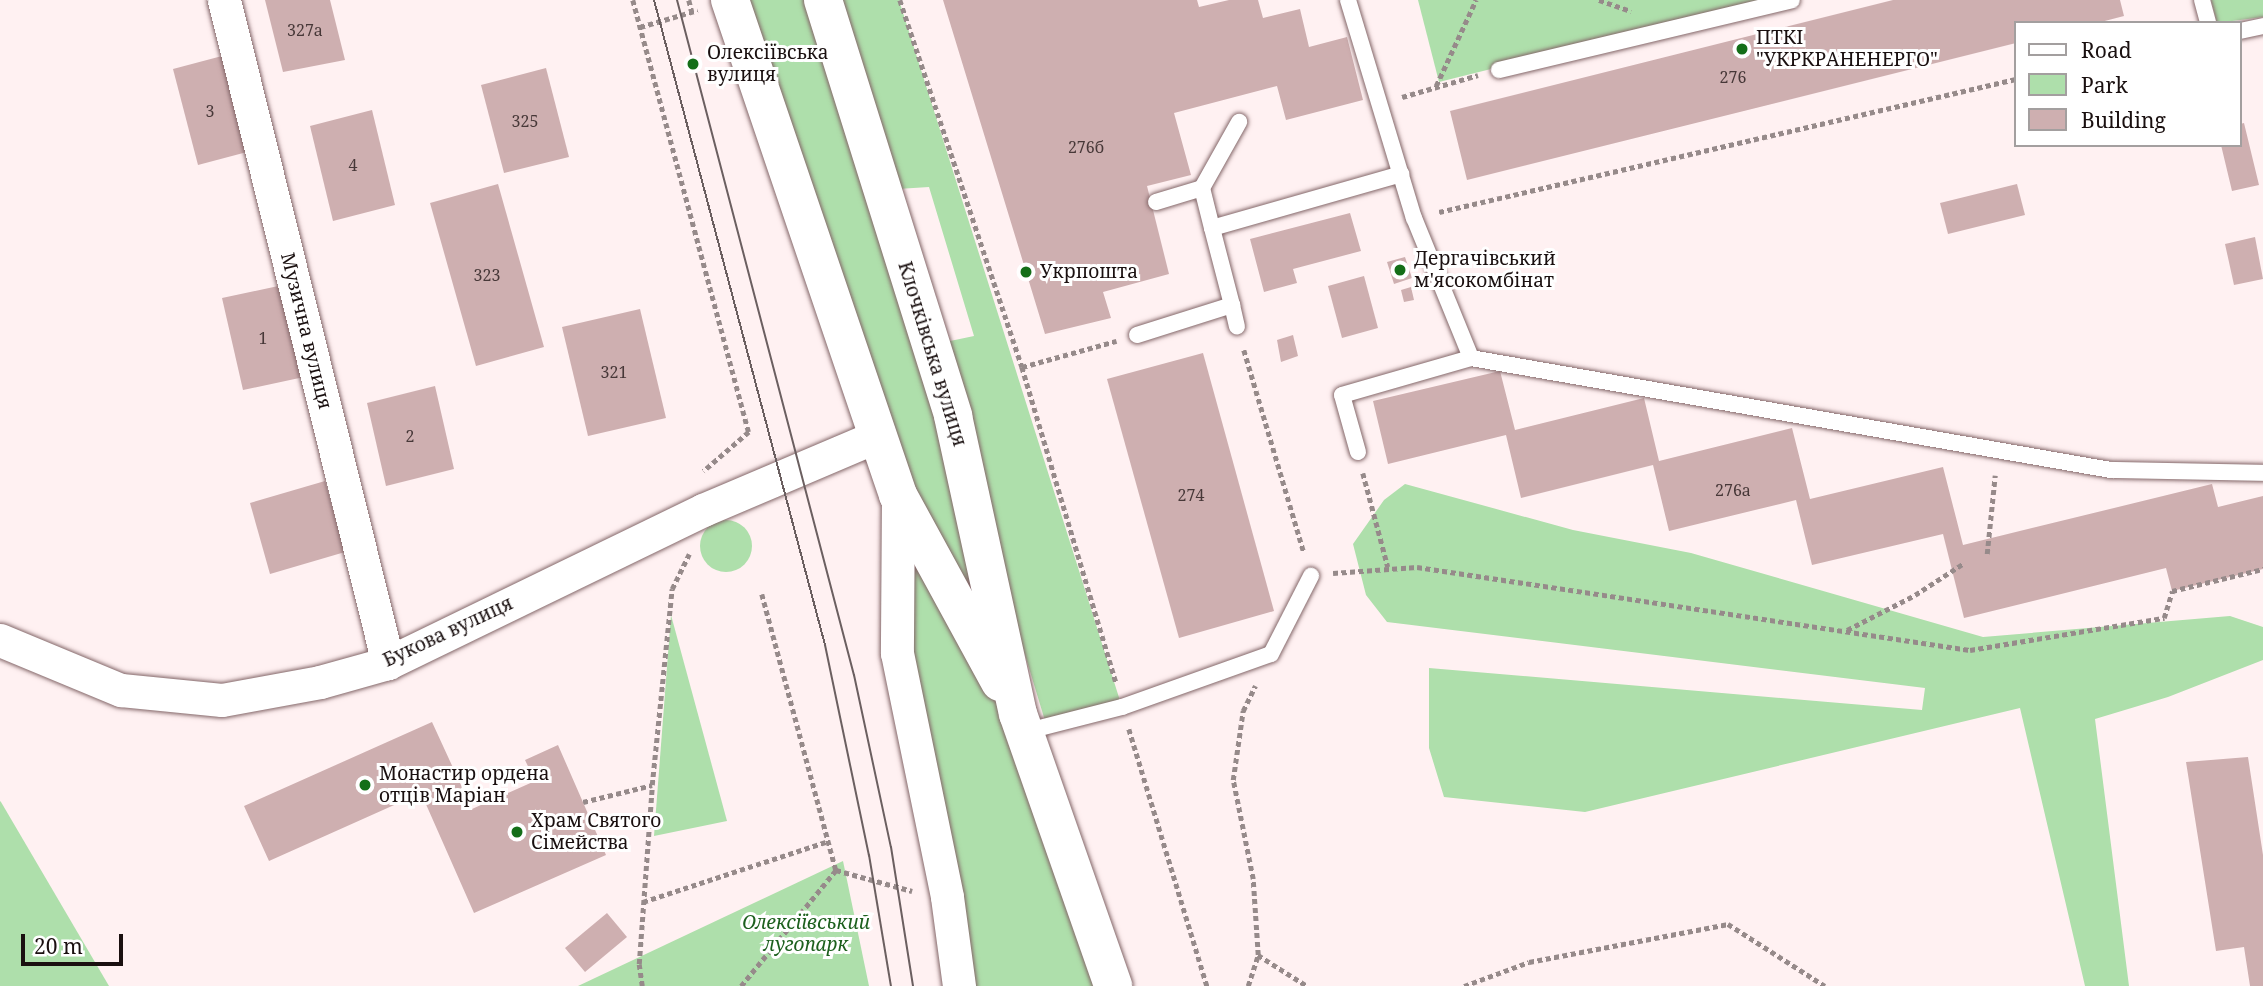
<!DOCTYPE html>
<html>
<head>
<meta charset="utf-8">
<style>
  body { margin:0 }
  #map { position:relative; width:2263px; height:986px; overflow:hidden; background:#fff1f2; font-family:"Noto Serif",serif }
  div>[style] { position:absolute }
  .green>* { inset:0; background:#aedfab }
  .round { border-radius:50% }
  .building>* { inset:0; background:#ceafb0 }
  .path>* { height:4.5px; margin-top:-2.25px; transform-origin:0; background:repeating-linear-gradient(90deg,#968a8a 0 5px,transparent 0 8.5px) }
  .roads { filter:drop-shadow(0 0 2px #846769) drop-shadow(0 0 2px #846769) }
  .lane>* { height:16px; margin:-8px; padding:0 8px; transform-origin:8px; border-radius:8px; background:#fff }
  .street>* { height:33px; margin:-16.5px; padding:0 16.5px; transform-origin:16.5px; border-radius:16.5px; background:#fff }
  .primary>* { height:38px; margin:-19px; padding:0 19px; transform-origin:19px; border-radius:19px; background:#fff }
  .tram>* { height:2px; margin:-1px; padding:0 1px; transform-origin:1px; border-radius:1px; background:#6b5f60 }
  .dots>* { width:19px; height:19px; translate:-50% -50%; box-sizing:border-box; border:4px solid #fff; border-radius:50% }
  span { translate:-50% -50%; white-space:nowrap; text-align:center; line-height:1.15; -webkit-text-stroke:6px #fff; paint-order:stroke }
  .number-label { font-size:16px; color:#473838 }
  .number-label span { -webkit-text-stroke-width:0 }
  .poi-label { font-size:19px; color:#1a1010 }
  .left { translate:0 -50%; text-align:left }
  .street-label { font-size:19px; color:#1a1010 }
  .park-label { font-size:19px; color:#1d601e; font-style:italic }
  .legend { position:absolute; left:2014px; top:21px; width:228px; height:126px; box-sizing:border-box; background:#fff; border:2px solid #a39f9f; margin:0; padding:9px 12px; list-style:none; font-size:21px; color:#1a1010 }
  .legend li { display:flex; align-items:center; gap:14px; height:35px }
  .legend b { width:35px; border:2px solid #a39f9f }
  .scale { position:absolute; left:21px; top:934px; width:102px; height:32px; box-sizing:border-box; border:4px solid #1a1010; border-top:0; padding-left:9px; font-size:21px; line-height:24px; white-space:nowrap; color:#1a1010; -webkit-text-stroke:5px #fff; paint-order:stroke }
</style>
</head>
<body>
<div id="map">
  <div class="green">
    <div style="clip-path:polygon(evenodd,730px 0,899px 0,1122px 707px,1046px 724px,957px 431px,1113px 986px,959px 986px,875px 437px,730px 0,929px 187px,974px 336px,931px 345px,882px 190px,929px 187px)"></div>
    <div style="clip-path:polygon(1418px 0,1767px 0,1439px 82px)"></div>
    <div style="clip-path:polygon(2211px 0,2263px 0,2263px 17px,2217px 23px)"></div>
    <div style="clip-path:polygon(1405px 484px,1573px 530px,1691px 553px,1983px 637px,2230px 616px,2263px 627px,2263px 660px,2168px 697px,2095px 719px,2129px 986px,2085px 986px,2020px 708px,1585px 812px,1444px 797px,1429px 748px,1429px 668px,1922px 710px,1925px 688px,1387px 622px,1366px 595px,1353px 544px,1384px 500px)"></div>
    <div class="round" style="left:700px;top:520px;width:52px;height:52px"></div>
    <div style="clip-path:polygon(671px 615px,727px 821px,654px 836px)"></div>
    <div style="clip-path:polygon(0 801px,1px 802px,109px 986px,0 986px)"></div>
    <div style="clip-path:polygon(843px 861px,869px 986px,578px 986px)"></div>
  </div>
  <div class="building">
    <div style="clip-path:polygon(265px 0,330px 0,345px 60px,283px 72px)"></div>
    <div style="clip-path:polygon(943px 0,1197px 0,1199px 7px,1229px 0,1258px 0,1263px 18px,1300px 9px,1309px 47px,1347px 37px,1363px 100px,1286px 120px,1277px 86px,1174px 113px,1191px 175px,1147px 186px,1169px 274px,1103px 292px,1111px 318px,1045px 334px)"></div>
    <div style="clip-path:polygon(1893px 0,2120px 0,2124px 16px,2097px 23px,2016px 23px,2016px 43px,1467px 180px,1450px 111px)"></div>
    <div style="clip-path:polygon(222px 56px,247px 152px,198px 165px,173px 69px)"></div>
    <div style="clip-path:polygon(546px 68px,569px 157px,504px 173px,481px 85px)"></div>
    <div style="clip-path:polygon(372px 110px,395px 205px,333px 221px,310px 126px)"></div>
    <div style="clip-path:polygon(2244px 123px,2259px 185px,2232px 191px,2221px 145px,2240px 145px,2240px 124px)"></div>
    <div style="clip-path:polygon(498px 184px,544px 347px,476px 366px,430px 203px)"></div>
    <div style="clip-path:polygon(2017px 184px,2025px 215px,1948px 234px,1940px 203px)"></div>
    <div style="clip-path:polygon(1350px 213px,1361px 251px,1293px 269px,1297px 283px,1264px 292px,1250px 239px)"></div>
    <div style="clip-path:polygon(2255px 237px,2263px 279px,2234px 285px,2225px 244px)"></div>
    <div style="clip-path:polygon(1405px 257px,1412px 278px,1394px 284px,1387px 262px)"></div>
    <div style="clip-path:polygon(1364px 276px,1378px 328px,1342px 338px,1328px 286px)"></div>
    <div style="clip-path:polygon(283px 285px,304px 377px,243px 390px,222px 298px)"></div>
    <div style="clip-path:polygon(1411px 287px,1414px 300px,1404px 302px,1401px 290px)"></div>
    <div style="clip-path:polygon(640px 309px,666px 418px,588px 436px,562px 327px)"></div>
    <div style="clip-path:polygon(1293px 335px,1298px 356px,1281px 362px,1277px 340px)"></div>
    <div style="clip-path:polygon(1203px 353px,1274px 611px,1179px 638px,1107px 379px)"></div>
    <div style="clip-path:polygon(1500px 371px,1515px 430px,1644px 398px,1659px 461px,1792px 428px,1810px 499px,1943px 467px,1963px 545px,2212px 484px,2218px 507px,2263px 496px,2263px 569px,2172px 591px,2166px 568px,1964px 618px,1943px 534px,1812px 565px,1796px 500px,1669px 531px,1653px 465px,1521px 498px,1506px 435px,1388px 464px,1373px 401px)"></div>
    <div style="clip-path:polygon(435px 386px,454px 469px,386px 486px,367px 403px)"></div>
    <div style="clip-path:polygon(325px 481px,345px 552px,270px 574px,250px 503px)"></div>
    <div style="clip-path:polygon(432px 722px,472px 809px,535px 781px,525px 760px,558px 745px,606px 855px,474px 913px,421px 793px,269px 861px,244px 806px)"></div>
    <div style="clip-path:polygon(2248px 757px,2263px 855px,2263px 986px,2250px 986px,2244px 947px,2216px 951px,2186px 762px)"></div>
    <div style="clip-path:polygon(607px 913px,627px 937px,585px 972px,565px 948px)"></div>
  </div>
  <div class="path">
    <div style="left:633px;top:0;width:447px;rotate:75deg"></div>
    <div style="left:749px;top:432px;width:60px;rotate:139.1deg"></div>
    <div style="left:689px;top:0;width:12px;rotate:76deg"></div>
    <div style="left:900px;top:0;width:387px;rotate:71.6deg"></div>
    <div style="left:1022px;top:367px;width:330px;rotate:73.4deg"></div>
    <div style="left:1599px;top:0;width:34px;rotate:19deg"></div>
    <div style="left:640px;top:27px;width:60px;rotate:-16.3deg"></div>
    <div style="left:1436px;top:86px;width:95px;rotate:-65.1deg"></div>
    <div style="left:1402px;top:97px;width:79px;rotate:-16.1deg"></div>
    <div style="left:1439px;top:212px;width:592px;rotate:-12.98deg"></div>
    <div style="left:1244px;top:350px;width:212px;rotate:73.5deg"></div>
    <div style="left:1022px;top:367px;width:98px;rotate:-15.5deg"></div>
    <div style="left:1363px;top:473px;width:97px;rotate:75.1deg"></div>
    <div style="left:1987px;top:554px;width:79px;rotate:-84.2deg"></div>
    <div style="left:1333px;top:573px;width:84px;rotate:-4.1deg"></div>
    <div style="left:1417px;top:567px;width:559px;rotate:8.54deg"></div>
    <div style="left:1970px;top:650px;width:197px;rotate:-9.4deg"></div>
    <div style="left:2164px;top:618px;width:28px;rotate:-73deg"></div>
    <div style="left:2172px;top:591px;width:94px;rotate:-13.6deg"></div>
    <div style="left:762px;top:594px;width:286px;rotate:75deg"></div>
    <div style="left:1847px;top:630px;width:76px;rotate:-27.2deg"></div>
    <div style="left:1915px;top:595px;width:59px;rotate:-33.1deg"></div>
    <div style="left:1129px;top:729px;width:269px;rotate:73.1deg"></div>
    <div style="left:583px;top:802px;width:71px;rotate:-13.8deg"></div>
    <div style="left:652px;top:785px;width:197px;rotate:-84.2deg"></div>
    <div style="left:672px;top:589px;width:39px;rotate:-64deg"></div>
    <div style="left:836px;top:870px;width:79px;rotate:15.4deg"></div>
    <div style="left:643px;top:902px;width:195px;rotate:-18.2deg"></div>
    <div style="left:1258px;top:955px;width:58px;rotate:32.3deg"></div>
    <div style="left:642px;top:986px;width:22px;rotate:-98deg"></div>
    <div style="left:639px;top:964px;width:179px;rotate:-85.8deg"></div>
    <div style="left:741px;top:986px;width:150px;rotate:-50.7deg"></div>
    <div style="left:1248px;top:986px;width:33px;rotate:-72deg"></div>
    <div style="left:1258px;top:955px;width:76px;rotate:-93.8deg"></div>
    <div style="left:1253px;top:879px;width:101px;rotate:-101.4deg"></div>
    <div style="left:1233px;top:780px;width:70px;rotate:-81.8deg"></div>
    <div style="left:1243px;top:711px;width:28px;rotate:-64deg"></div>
    <div style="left:1464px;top:986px;width:69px;rotate:-20.3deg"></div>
    <div style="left:1529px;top:962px;width:203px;rotate:-10.8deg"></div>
    <div style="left:1728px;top:924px;width:115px;rotate:32.6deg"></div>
  </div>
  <div class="roads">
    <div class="lane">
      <div style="left:1348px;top:0;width:228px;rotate:73.2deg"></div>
      <div style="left:1414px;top:218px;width:151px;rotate:67.8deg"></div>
      <div style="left:1471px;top:358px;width:650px;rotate:9.93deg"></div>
      <div style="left:2111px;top:470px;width:152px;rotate:1.1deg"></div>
      <div style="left:2202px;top:0;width:24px;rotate:75deg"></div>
      <div style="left:2240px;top:31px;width:24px;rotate:-12deg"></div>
      <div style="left:1499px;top:70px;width:301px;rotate:-13.4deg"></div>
      <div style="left:1202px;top:188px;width:41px;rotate:76deg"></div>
      <div style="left:1212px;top:228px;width:197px;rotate:-15.9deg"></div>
      <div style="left:1156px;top:202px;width:48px;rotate:-16.9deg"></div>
      <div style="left:1202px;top:188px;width:76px;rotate:-60.7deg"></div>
      <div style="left:1232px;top:305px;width:22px;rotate:77deg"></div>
      <div style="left:1137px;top:335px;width:100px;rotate:-17.5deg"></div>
      <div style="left:1232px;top:305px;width:80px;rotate:-104.6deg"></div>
      <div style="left:1358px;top:452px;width:59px;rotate:-105.7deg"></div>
      <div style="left:1342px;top:395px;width:134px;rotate:-16deg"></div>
      <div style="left:1024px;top:732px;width:101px;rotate:-14.3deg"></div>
      <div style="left:1122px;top:707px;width:158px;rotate:-19.6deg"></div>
      <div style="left:1271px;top:654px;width:88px;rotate:-62.9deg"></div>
    </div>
    <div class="street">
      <div style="left:224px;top:0;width:683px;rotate:76.11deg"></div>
      <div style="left:898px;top:495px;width:158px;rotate:90.4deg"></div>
      <div style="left:897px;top:653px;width:249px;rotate:78.4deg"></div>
      <div style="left:947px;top:897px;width:90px;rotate:82.3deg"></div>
      <div style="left:0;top:640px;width:131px;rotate:22.5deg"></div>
      <div style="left:121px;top:690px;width:101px;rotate:5.7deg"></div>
      <div style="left:222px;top:700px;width:100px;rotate:-10.4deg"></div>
      <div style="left:320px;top:682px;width:71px;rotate:-15.6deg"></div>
      <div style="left:388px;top:663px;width:350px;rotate:-25.9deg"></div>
      <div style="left:703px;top:510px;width:187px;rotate:-23deg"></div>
    </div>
    <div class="primary">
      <div style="left:730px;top:0;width:523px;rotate:71.25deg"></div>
      <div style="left:898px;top:495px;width:213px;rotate:61.4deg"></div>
      <div style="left:823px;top:0;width:436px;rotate:72.6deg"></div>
      <div style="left:953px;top:416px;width:305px;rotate:77.7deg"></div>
      <div style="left:1018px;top:714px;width:288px;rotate:70.7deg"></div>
    </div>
  </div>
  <div class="tram">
    <div style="left:654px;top:0;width:667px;rotate:75.15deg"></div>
    <div style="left:825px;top:645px;width:215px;rotate:78.2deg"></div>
    <div style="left:869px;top:855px;width:133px;rotate:80.5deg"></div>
    <div style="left:677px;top:0;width:698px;rotate:75.31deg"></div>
    <div style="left:854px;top:675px;width:176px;rotate:77.9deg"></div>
    <div style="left:891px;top:847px;width:141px;rotate:81deg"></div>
  </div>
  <div class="dots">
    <div style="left:1742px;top:49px;background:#146e18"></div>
    <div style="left:693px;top:64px;background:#146e18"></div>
    <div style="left:1400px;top:270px;background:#146e18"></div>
    <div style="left:1026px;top:272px;background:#146e18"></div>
    <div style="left:365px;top:785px;background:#146e18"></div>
    <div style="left:517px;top:832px;background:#146e18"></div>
  </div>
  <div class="number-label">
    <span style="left:305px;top:30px">327а</span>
    <span style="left:1733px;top:77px">276</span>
    <span style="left:210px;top:111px">3</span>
    <span style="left:525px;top:121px">325</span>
    <span style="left:1086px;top:147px">276б</span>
    <span style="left:353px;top:165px">4</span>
    <span style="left:487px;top:275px">323</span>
    <span style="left:263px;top:338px">1</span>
    <span style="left:614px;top:372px">321</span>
    <span style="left:410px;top:436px">2</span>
    <span style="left:1733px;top:490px">276а</span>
    <span style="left:1191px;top:495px">274</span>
  </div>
  <div class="poi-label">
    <span class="left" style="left:1756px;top:49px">ПТКІ<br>"УКРКРАНЕНЕРГО"</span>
    <span class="left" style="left:707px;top:64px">Олексіївська<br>вулиця</span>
    <span class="left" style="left:1414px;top:270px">Дергачівський<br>м'ясокомбінат</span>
    <span class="left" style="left:1040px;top:272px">Укрпошта</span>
    <span class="left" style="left:379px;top:785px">Монастир ордена<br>отців Маріан</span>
    <span class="left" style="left:531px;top:832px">Храм Святого<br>Сімейства</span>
  </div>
  <div class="street-label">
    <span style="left:306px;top:331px;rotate:76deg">Музична вулиця</span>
    <span style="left:932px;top:354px;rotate:73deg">Клочківська вулиця</span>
    <span style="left:448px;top:632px;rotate:-25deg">Букова вулиця</span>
  </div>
  <div class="park-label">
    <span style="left:806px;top:934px">Олексіївський<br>лугопарк</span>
  </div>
  <ul class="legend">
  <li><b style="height:9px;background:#fff"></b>Road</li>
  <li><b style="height:19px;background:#aedfab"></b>Park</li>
  <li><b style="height:19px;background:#ceafb0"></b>Building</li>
  </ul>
  <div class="scale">20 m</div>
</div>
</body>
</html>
